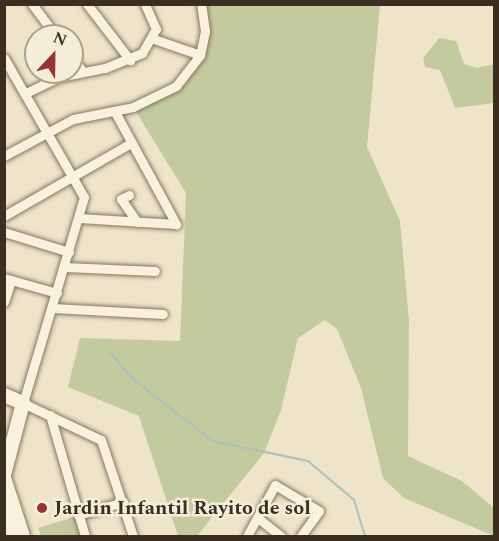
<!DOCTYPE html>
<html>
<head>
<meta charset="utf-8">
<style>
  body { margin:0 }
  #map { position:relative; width:499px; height:541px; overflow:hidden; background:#ede4ca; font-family:Spectral,serif }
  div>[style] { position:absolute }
  .green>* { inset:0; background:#c3cb9e }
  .stream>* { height:2px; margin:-1px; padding:0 1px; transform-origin:1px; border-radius:1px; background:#aac1bc }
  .roads { filter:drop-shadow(0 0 2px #88775f) drop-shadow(0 0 2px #88775f) }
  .street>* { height:9px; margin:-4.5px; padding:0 4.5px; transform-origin:4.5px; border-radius:4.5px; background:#f8f1dd }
  .secondary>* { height:14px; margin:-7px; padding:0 7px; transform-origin:7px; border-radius:7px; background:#f8f1dd }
  .dots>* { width:16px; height:16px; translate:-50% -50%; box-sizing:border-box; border:3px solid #f4eed9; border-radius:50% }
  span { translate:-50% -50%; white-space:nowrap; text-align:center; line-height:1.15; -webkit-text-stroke:5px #f4eed9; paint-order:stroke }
  .poi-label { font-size:20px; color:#3a2e21; font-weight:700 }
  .left { translate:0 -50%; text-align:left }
  .frame { position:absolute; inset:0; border:6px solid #3a2e21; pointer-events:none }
  .north { position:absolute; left:24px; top:24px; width:60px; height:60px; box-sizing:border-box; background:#f4eed9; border:2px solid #aaa18f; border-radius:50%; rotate:22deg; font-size:16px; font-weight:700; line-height:24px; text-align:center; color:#3a2e21 }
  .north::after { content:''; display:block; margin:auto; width:21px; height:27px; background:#943632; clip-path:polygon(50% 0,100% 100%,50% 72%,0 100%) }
</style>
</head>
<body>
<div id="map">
  <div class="green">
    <div style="clip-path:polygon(201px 5px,380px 5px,367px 147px,400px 221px,409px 321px,408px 456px,462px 481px,494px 508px,494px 536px,404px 498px,383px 478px,361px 388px,337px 329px,325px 320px,298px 338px,281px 410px,264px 453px,197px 536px,178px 536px,139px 416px,68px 387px,80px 338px,180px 341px,186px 193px,133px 107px,175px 86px,202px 51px)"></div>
    <div style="clip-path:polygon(439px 38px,456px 41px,464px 64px,477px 68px,494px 64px,494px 103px,455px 108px,440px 70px,425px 67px,423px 58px)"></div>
    <div style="clip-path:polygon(74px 517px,80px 536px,41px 536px,38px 528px)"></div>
  </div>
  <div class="stream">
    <div style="left:110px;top:353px;width:36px;rotate:48deg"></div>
    <div style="left:134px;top:380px;width:100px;rotate:37.7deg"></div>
    <div style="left:213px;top:441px;width:97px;rotate:11.9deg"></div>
    <div style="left:308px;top:461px;width:60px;rotate:40.3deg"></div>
    <div style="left:354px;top:500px;width:38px;rotate:73deg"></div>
  </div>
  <div class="roads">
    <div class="street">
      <div style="left:32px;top:4px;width:40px;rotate:53deg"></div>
      <div style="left:87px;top:4px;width:71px;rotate:52.5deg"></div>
      <div style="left:154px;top:39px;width:49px;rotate:19.2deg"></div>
      <div style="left:72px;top:57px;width:17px;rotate:54deg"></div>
      <div style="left:4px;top:58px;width:160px;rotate:60.1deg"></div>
      <div style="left:84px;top:197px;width:215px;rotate:106.5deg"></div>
      <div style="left:23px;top:403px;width:86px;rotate:25.4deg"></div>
      <div style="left:101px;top:440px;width:101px;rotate:71.6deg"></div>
      <div style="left:26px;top:93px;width:37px;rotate:-26deg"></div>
      <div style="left:59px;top:77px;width:47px;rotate:-11.1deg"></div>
      <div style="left:105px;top:68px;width:40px;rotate:-22deg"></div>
      <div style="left:142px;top:53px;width:28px;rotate:-60deg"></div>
      <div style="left:156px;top:29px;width:27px;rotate:-114deg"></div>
      <div style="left:115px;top:112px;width:128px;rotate:61.4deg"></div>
      <div style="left:4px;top:156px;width:78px;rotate:-28.2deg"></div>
      <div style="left:73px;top:119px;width:61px;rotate:-11.3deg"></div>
      <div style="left:133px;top:107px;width:48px;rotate:-26deg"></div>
      <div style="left:176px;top:86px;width:39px;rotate:-52deg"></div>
      <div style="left:200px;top:55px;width:25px;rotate:-78deg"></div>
      <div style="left:205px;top:31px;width:27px;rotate:-98deg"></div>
      <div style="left:129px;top:195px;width:9px;rotate:153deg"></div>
      <div style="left:121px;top:199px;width:28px;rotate:55deg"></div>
      <div style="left:4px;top:216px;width:146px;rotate:-29.9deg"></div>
      <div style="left:79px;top:218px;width:97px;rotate:3.5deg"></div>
      <div style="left:4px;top:232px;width:68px;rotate:17.1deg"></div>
      <div style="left:65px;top:267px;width:90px;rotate:2.5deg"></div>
      <div style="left:4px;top:278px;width:55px;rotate:15.8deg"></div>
      <div style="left:4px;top:302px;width:23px;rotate:-72deg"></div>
      <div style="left:53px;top:308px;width:110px;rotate:3.1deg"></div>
      <div style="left:50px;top:415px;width:126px;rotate:73.9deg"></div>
      <div style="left:78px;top:515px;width:47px;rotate:-16.1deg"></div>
      <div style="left:259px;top:519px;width:28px;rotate:38deg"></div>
      <div style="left:247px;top:536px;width:58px;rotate:-61.2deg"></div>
      <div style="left:275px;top:485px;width:51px;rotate:30.6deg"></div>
      <div style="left:319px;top:511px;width:31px;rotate:126deg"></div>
    </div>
    <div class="secondary">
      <div style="left:4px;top:395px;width:21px;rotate:23deg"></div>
      <div style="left:23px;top:403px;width:74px;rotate:104.8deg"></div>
      <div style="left:4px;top:478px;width:61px;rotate:71.9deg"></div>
      <div style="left:4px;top:513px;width:25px;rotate:69deg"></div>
    </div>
  </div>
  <div class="dots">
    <div style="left:42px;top:508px;background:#943632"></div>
  </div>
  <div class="poi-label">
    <span class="left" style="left:54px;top:508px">Jardin Infantil Rayito de sol</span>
  </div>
  <div class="frame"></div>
  <div class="north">N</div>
</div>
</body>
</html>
